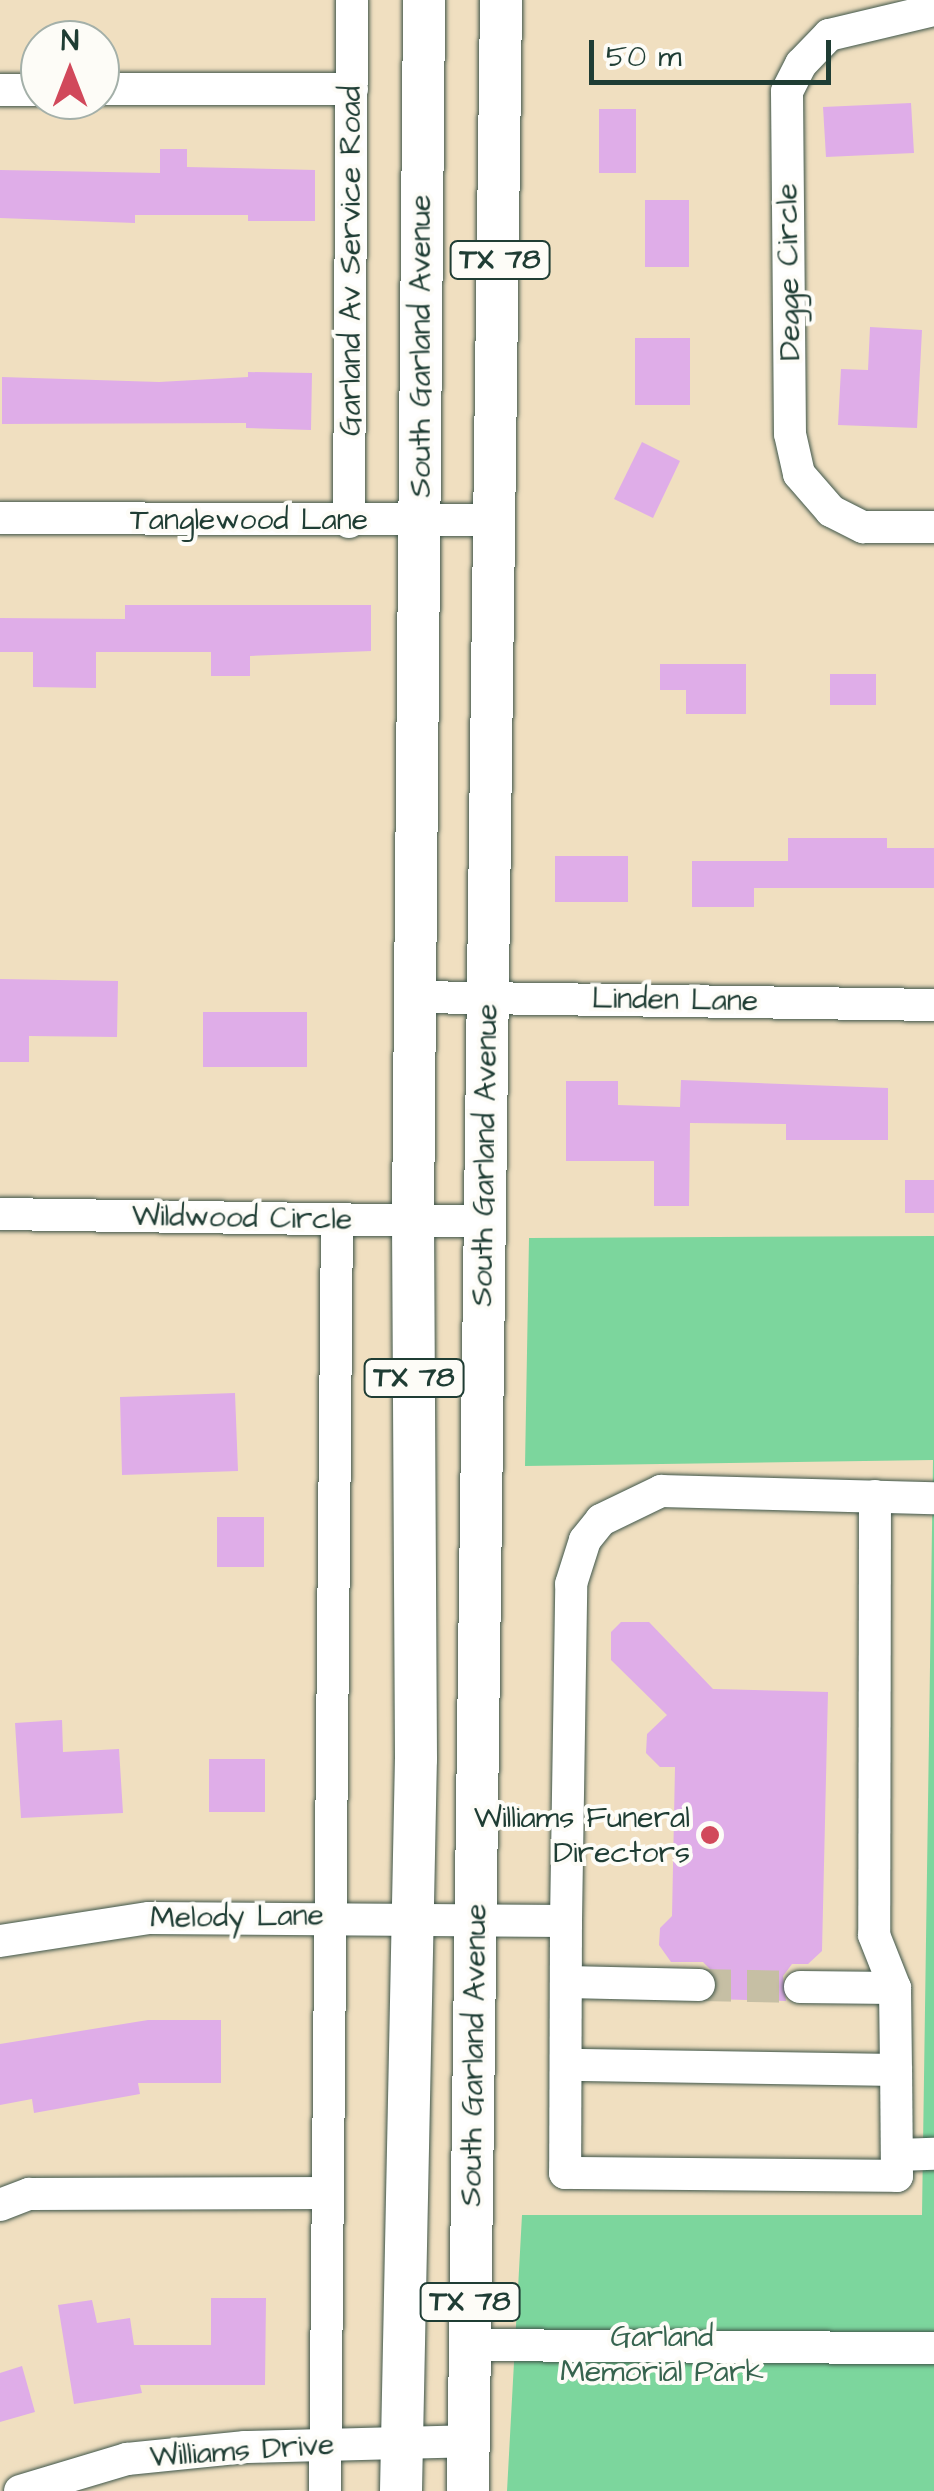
<!DOCTYPE html>
<html>
<head>
<meta charset="utf-8">
<style>
  body { margin:0 }
  #map { position:relative; width:934px; height:2491px; overflow:hidden; background:#f0dfc0; font-family:"Architects Daughter",sans-serif }
  div>[style] { position:absolute }
  .green>* { inset:0; background:#7cd69d }
  .building>* { inset:0; background:#dfade8 }
  .minor-tunnel>* { height:32px; margin-top:-16px; transform-origin:0; background:repeating-linear-gradient(90deg,#c6bfa4 0 32px,transparent 0 48px) }
  .roads { filter:drop-shadow(0 0 2px #3e5549) drop-shadow(0 0 2px #3e5549) }
  .minor>* { height:32px; margin:-16px; padding:0 16px; transform-origin:16px; border-radius:16px; background:#fff }
  .major>* { height:42px; margin:-21px; padding:0 21px; transform-origin:21px; border-radius:21px; background:#fff }
  .dots>* { width:28px; height:28px; translate:-50% -50%; box-sizing:border-box; border:5px solid #fdfcf7; border-radius:50% }
  span { translate:-50% -50%; white-space:nowrap; text-align:center; line-height:1.15; -webkit-text-stroke:8px #fdfcf7; paint-order:stroke }
  .shield-label span { padding:2px 8px; background:#fdfcf7; border:2px solid; border-radius:8px; -webkit-text-stroke-width:0 }
  .shield-label { font-size:28px; color:#1f3d34; font-weight:700 }
  .street-label { font-size:30px; color:#1f3d34 }
  .poi-label { font-size:30px; color:#1f3d34 }
  .right { translate:-100% -50%; text-align:right }
  .park-label { font-size:30px; color:#36634e }
  .north { position:absolute; left:20px; top:20px; width:100px; height:100px; box-sizing:border-box; background:#fdfcf7; border:2px solid #a4b0a9; border-radius:50%; rotate:0deg; font-size:28px; font-weight:700; line-height:40px; text-align:center; color:#1f3d34 }
  .north::after { content:''; display:block; margin:auto; width:35px; height:45px; background:#d1495b; clip-path:polygon(50% 0,100% 100%,50% 72%,0 100%) }
  .scale { position:absolute; left:589px; top:40px; width:242px; height:45px; box-sizing:border-box; border:5px solid #1f3d34; border-top:0; padding-left:12px; font-size:30px; line-height:35px; white-space:nowrap; color:#1f3d34; -webkit-text-stroke:8px #fdfcf7; paint-order:stroke }
</style>
</head>
<body>
<div id="map">
  <div class="green">
    <div style="clip-path:polygon(934px 1236px,934px 2491px,507px 2491px,522px 2215px,922px 2215px,933px 1460px,525px 1466px,529px 1238px)"></div>
  </div>
  <div class="building">
    <div style="clip-path:polygon(911px 103px,914px 153px,826px 157px,823px 107px)"></div>
    <div style="clip-path:polygon(599px 109px,636px 109px,636px 173px,599px 173px)"></div>
    <div style="clip-path:polygon(160px 149px,187px 149px,187px 167px,315px 170px,315px 221px,248px 221px,248px 215px,135px 215px,135px 223px,0 218px,0 170px,160px 173px)"></div>
    <div style="clip-path:polygon(645px 200px,689px 200px,689px 267px,645px 267px)"></div>
    <div style="clip-path:polygon(870px 327px,922px 330px,917px 428px,838px 425px,841px 369px,868px 370px)"></div>
    <div style="clip-path:polygon(635px 338px,690px 338px,690px 405px,635px 405px)"></div>
    <div style="clip-path:polygon(248px 372px,312px 373px,311px 430px,246px 428px,246px 423px,2px 424px,2px 377px,159px 382px,248px 377px)"></div>
    <div style="clip-path:polygon(642px 442px,680px 461px,653px 518px,614px 499px)"></div>
    <div style="clip-path:polygon(125px 605px,371px 605px,371px 651px,250px 656px,250px 676px,211px 676px,211px 652px,96px 652px,96px 688px,33px 687px,33px 652px,0 652px,0 618px,125px 619px)"></div>
    <div style="clip-path:polygon(660px 664px,746px 664px,746px 714px,686px 714px,686px 690px,660px 690px)"></div>
    <div style="clip-path:polygon(830px 674px,876px 674px,876px 705px,830px 705px)"></div>
    <div style="clip-path:polygon(788px 838px,887px 838px,887px 848px,934px 848px,934px 888px,754px 888px,754px 907px,692px 907px,692px 861px,788px 861px)"></div>
    <div style="clip-path:polygon(555px 856px,628px 856px,628px 902px,555px 902px)"></div>
    <div style="clip-path:polygon(0 979px,118px 981px,117px 1037px,29px 1036px,29px 1062px,0 1062px)"></div>
    <div style="clip-path:polygon(203px 1012px,307px 1012px,307px 1067px,203px 1067px)"></div>
    <div style="clip-path:polygon(681px 1080px,888px 1088px,888px 1140px,786px 1140px,786px 1124px,690px 1123px,689px 1206px,654px 1206px,654px 1161px,566px 1161px,566px 1081px,618px 1081px,618px 1105px,680px 1107px)"></div>
    <div style="clip-path:polygon(905px 1180px,934px 1180px,934px 1213px,905px 1213px)"></div>
    <div style="clip-path:polygon(235px 1393px,238px 1471px,122px 1475px,120px 1397px)"></div>
    <div style="clip-path:polygon(217px 1517px,264px 1517px,264px 1567px,217px 1567px)"></div>
    <div style="clip-path:polygon(621px 1622px,649px 1622px,713px 1689px,828px 1692px,822px 1951px,808px 1964px,792px 1964px,783px 1976px,786px 2001px,713px 1999px,719px 1984px,710px 1969px,703px 1962px,671px 1962px,659px 1945px,660px 1928px,672px 1916px,675px 1767px,660px 1767px,646px 1753px,647px 1734px,667px 1715px,611px 1660px,611px 1632px)"></div>
    <div style="clip-path:polygon(62px 1720px,63px 1752px,119px 1749px,123px 1813px,21px 1818px,15px 1723px)"></div>
    <div style="clip-path:polygon(209px 1759px,265px 1759px,265px 1812px,209px 1812px)"></div>
    <div style="clip-path:polygon(148px 2020px,221px 2020px,221px 2083px,138px 2083px,140px 2094px,34px 2113px,32px 2099px,0 2105px,0 2044px)"></div>
    <div style="clip-path:polygon(211px 2298px,266px 2298px,265px 2385px,140px 2385px,142px 2393px,74px 2404px,58px 2305px,92px 2300px,97px 2323px,130px 2318px,134px 2345px,211px 2345px)"></div>
    <div style="clip-path:polygon(22px 2366px,35px 2412px,0 2422px,0 2373px)"></div>
  </div>
  <div class="minor-tunnel">
    <div style="left:699px;top:1985px;width:101px;rotate:1.1deg"></div>
  </div>
  <div class="roads">
    <div class="minor">
      <div style="left:934px;top:10px;width:108px;rotate:166.6deg"></div>
      <div style="left:829px;top:35px;width:40px;rotate:134deg"></div>
      <div style="left:801px;top:64px;width:31px;rotate:117deg"></div>
      <div style="left:787px;top:92px;width:342px;rotate:89.5deg"></div>
      <div style="left:790px;top:434px;width:41px;rotate:77.3deg"></div>
      <div style="left:799px;top:474px;width:49px;rotate:49.1deg"></div>
      <div style="left:831px;top:511px;width:36px;rotate:27deg"></div>
      <div style="left:863px;top:527px;width:71px"></div>
      <div style="left:100px;top:89px;width:252px"></div>
      <div style="left:0;top:90px;width:40px"></div>
      <div style="left:0;top:518px;width:498px;rotate:0.2deg"></div>
      <div style="left:349px;top:522px;width:522px;rotate:-89.67deg"></div>
      <div style="left:415px;top:997px;width:519px;rotate:0.88deg"></div>
      <div style="left:0;top:1214px;width:484px;rotate:0.9deg"></div>
      <div style="left:875px;top:1496px;width:439px;rotate:90.1deg"></div>
      <div style="left:874px;top:1935px;width:57px;rotate:68.4deg"></div>
      <div style="left:566px;top:1921px;width:252px;rotate:90.2deg"></div>
      <div style="left:565px;top:2173px;width:332px;rotate:0.5deg"></div>
      <div style="left:897px;top:2176px;width:106px;rotate:-90.5deg"></div>
      <div style="left:896px;top:2070px;width:329px;rotate:-179.1deg"></div>
      <div style="left:0;top:1941px;width:151px;rotate:-8.8deg"></div>
      <div style="left:149px;top:1918px;width:417px;rotate:0.4deg"></div>
      <div style="left:566px;top:1921px;width:337px;rotate:-89.1deg"></div>
      <div style="left:571px;top:1584px;width:46px;rotate:-72.3deg"></div>
      <div style="left:585px;top:1540px;width:26px;rotate:-51deg"></div>
      <div style="left:601px;top:1520px;width:67px;rotate:-25.8deg"></div>
      <div style="left:661px;top:1491px;width:273px;rotate:1.5deg"></div>
      <div style="left:567px;top:1982px;width:132px;rotate:1.3deg"></div>
      <div style="left:800px;top:1987px;width:95px;rotate:0.6deg"></div>
      <div style="left:895px;top:1988px;width:82px;rotate:89.3deg"></div>
      <div style="left:897px;top:2155px;width:37px;rotate:-2deg"></div>
      <div style="left:0;top:2205px;width:31px;rotate:-21deg"></div>
      <div style="left:29px;top:2194px;width:298px;rotate:-0.2deg"></div>
      <div style="left:470px;top:2345px;width:464px;rotate:0.4deg"></div>
      <div style="left:20px;top:2491px;width:112px;rotate:-16.7deg"></div>
      <div style="left:127px;top:2459px;width:119px;rotate:-5.8deg"></div>
      <div style="left:245px;top:2447px;width:224px;rotate:-1.5deg"></div>
      <div style="left:325px;top:2491px;width:1272px;rotate:-89.46deg"></div>
    </div>
    <div class="major">
      <div style="left:401px;top:2491px;width:732px;rotate:-88.83deg"></div>
      <div style="left:416px;top:1759px;width:539px;rotate:-90.32deg"></div>
      <div style="left:413px;top:1220px;width:1220px;rotate:-89.48deg"></div>
      <div style="left:468px;top:2491px;width:2491px;rotate:-89.24deg"></div>
    </div>
  </div>
  <div class="dots">
    <div style="left:710px;top:1835px;background:#d1495b"></div>
  </div>
  <div class="shield-label">
    <span style="left:500px;top:260px">TX 78</span>
    <span style="left:414px;top:1378px">TX 78</span>
    <span style="left:470px;top:2302px">TX 78</span>
  </div>
  <div class="street-label">
    <span style="left:351px;top:261px;rotate:-90deg">Garland Av Service Road</span>
    <span style="left:789px;top:272px;rotate:-91deg">Degge Circle</span>
    <span style="left:421px;top:346px;rotate:-90deg">South Garland Avenue</span>
    <span style="left:249px;top:520px">Tanglewood Lane</span>
    <span style="left:675px;top:1000px;rotate:1deg">Linden Lane</span>
    <span style="left:485px;top:1155px;rotate:-89deg">South Garland Avenue</span>
    <span style="left:242px;top:1218px;rotate:1deg">Wildwood Circle</span>
    <span style="left:237px;top:1917px;rotate:-1deg">Melody Lane</span>
    <span style="left:474px;top:2055px;rotate:-89deg">South Garland Avenue</span>
    <span style="left:242px;top:2451px;rotate:-4deg">Williams Drive</span>
  </div>
  <div class="poi-label">
    <span class="right" style="left:690px;top:1835px">Williams Funeral<br>Directors</span>
  </div>
  <div class="park-label">
    <span style="left:662px;top:2354px">Garland<br>Memorial Park</span>
  </div>
  <div class="north">N</div>
  <div class="scale">50 m</div>
</div>
</body>
</html>
